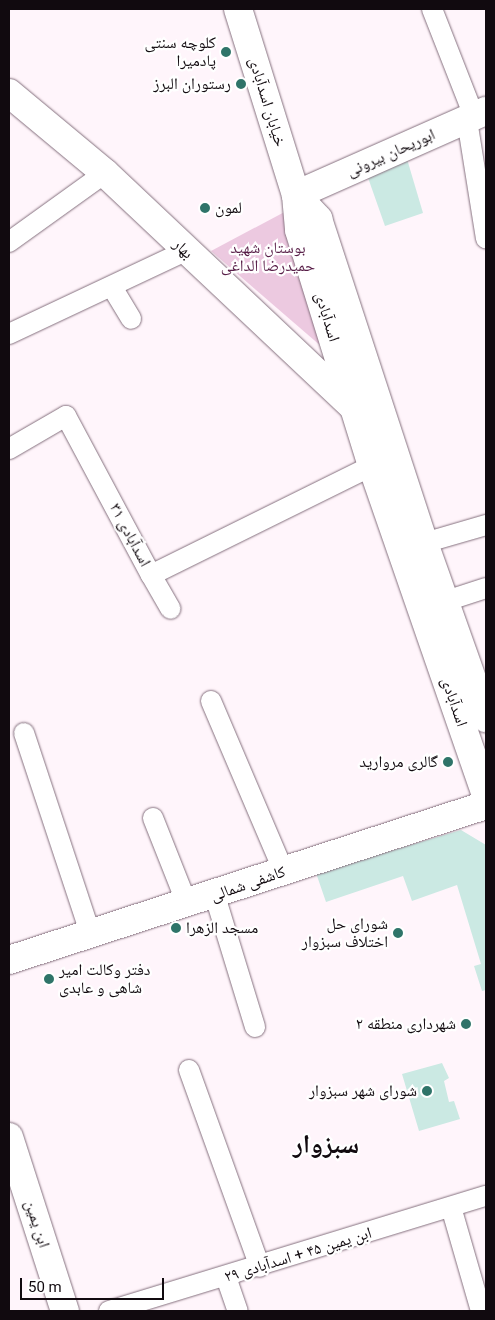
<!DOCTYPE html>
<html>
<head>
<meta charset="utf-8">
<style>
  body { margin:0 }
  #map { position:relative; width:495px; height:1320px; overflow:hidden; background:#fff5fb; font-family:Roboto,"Noto Naskh Arabic",sans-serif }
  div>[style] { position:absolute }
  .green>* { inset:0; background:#ecc9e0 }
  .building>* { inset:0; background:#cbe9e3 }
  .roads { filter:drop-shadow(0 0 1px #85707e) drop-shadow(0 0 1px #85707e) }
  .street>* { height:20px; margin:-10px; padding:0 10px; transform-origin:10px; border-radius:10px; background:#fff }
  .secondary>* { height:28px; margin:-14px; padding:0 14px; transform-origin:14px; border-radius:14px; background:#fff }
  .dots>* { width:14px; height:14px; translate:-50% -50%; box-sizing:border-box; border:2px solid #fff; border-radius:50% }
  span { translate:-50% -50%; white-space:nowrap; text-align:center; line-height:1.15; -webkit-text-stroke:4.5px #fff; paint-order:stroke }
  .poi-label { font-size:16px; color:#110a0f }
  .right { translate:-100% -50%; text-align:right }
  .left { translate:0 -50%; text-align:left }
  .street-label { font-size:16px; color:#110a0f }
  .park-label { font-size:16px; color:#571d47 }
  .town-label { font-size:26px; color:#110a0f; font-weight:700 }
  .frame { position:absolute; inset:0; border:10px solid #110a0f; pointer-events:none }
  .scale { position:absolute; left:20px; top:1278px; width:144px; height:22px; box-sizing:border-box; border:2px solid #110a0f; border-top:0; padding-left:6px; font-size:15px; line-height:18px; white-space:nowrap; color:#110a0f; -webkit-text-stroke:4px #fff; paint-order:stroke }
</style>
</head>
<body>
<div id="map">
  <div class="green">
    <div style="clip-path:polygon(292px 208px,329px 353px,211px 251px)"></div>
  </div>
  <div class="building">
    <div style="clip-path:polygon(407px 159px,423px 213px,385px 226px,366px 172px)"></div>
    <div style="clip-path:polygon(461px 830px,486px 845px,486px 990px,482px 991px,474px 966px,481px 964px,457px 885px,412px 901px,403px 876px,326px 902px,316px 873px)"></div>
    <div style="clip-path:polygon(442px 1063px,449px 1078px,444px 1081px,449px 1102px,454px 1101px,460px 1119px,419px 1131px,402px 1074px)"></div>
  </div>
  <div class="roads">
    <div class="street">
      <div style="left:432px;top:9px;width:115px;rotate:68.6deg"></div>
      <div style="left:467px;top:120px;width:120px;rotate:80.9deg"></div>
      <div style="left:9px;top:242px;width:118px;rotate:-35.7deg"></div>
      <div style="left:112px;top:287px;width:37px;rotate:59deg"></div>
      <div style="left:9px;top:334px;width:195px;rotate:-25.2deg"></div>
      <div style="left:9px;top:449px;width:66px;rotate:-30.1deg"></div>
      <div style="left:66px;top:416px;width:180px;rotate:61.9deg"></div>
      <div style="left:151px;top:575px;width:246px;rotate:-26.3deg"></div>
      <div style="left:424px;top:543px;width:65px;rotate:-16.2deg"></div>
      <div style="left:151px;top:575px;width:39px;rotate:60deg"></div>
      <div style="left:446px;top:601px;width:42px;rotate:-18deg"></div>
      <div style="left:211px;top:701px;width:186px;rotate:66.9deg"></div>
      <div style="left:24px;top:733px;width:214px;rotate:71.7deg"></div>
      <div style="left:153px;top:818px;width:92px;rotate:68.4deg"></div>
      <div style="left:215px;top:896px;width:137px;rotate:73deg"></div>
      <div style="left:189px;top:1070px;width:209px;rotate:70.2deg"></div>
      <div style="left:451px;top:1207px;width:108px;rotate:73.9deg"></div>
      <div style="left:226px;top:1277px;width:36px;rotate:71deg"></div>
      <div style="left:109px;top:1311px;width:394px;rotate:-17deg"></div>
    </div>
    <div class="secondary">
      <div style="left:238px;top:9px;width:195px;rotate:72.7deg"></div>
      <div style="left:296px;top:195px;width:35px;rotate:85deg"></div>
      <div style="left:299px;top:230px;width:247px;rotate:72.8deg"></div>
      <div style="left:372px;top:466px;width:349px;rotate:70.9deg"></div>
      <div style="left:9px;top:93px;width:125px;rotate:39.8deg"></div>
      <div style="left:105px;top:173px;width:341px;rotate:43.3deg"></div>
      <div style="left:296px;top:195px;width:33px;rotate:47deg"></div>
      <div style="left:318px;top:219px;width:341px;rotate:71.9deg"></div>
      <div style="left:424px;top:543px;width:186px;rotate:70.5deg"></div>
      <div style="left:296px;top:195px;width:208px;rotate:-23.9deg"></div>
      <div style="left:9px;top:960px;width:502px;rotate:-18deg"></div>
      <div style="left:9px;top:1137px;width:183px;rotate:72.2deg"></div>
    </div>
  </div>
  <div class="dots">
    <div style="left:226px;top:52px;background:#2f7469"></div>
    <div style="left:241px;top:84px;background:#2f7469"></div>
    <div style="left:205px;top:208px;background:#2f7469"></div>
    <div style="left:448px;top:762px;background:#2f7469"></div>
    <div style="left:176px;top:928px;background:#2f7469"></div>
    <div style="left:398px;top:933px;background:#2f7469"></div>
    <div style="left:49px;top:979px;background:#2f7469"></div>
    <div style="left:466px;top:1024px;background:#2f7469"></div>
    <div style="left:427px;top:1091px;background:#2f7469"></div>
  </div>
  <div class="poi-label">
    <span class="right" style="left:216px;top:52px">کلوچه سنتی<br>پادمیرا</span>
    <span class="right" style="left:231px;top:84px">رستوران البرز</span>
    <span class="left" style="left:215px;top:208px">لمون</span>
    <span class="right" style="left:438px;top:762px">گالری مروارید</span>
    <span class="right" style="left:388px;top:933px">شورای حل<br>اختلاف سبزوار</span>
    <span class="left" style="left:186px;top:928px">مسجد الزهرا</span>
    <span class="left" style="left:59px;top:979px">دفتر وکالت امیر<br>شاهی و عابدی</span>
    <span class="right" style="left:456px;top:1024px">شهرداری منطقه ۲</span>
    <span class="right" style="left:417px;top:1091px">شورای شهر سبزوار</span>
  </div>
  <div class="street-label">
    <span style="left:267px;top:102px;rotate:73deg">خیابان اسدآبادی</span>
    <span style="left:391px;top:153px;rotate:-24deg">ابوریحان بیرونی</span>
    <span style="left:183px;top:249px;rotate:44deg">بهار</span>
    <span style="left:327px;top:317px;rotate:73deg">اسدآبادی</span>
    <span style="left:130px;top:535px;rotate:62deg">اسدآبادی ۳۱</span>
    <span style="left:454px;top:702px;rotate:71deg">اسدآبادی</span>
    <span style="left:248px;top:884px;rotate:-19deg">کاشفی شمالی</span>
    <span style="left:37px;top:1224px;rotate:72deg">ابن یمین</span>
    <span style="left:298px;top:1255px;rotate:-17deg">ابن یمین ۴۵ + اسدآبادی ۲۹</span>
  </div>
  <div class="park-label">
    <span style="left:268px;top:257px">بوستان شهید<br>حمیدرضا الداغی</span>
  </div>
  <div class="town-label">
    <span style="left:326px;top:1145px">سبزوار</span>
  </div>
  <div class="frame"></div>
  <div class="scale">50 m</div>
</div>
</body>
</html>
